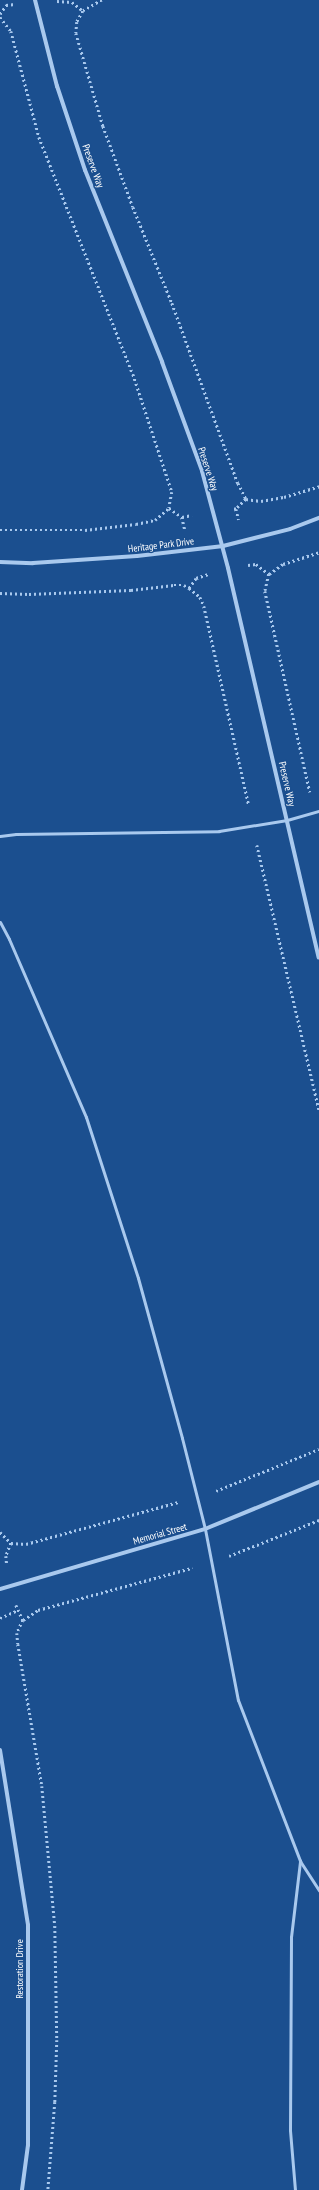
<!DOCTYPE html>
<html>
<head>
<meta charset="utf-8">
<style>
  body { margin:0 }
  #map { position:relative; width:319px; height:2190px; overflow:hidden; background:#1b4f8f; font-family:"PT Sans Narrow",sans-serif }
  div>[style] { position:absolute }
  .path>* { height:2.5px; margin-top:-1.25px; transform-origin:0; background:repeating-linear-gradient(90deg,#a9c9ee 0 2px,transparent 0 5px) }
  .service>* { height:3px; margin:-1.5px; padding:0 1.5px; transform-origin:1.5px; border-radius:1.5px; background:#a9c9ee }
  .minor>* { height:4px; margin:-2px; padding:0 2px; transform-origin:2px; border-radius:2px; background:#a9c9ee }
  span { translate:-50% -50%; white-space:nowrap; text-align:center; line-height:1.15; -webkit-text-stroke:3px #1b4f8f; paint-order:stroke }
  .street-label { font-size:10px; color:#fff }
</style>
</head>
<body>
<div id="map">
  <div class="path">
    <div style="left:102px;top:0;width:22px;rotate:150deg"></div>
    <div style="left:83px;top:11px;width:13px;rotate:119deg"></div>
    <div style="left:77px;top:22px;width:11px;rotate:95deg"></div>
    <div style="left:76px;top:33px;width:97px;rotate:73.8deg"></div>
    <div style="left:103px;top:126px;width:86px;rotate:69.7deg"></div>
    <div style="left:133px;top:207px;width:104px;rotate:67.9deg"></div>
    <div style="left:172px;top:303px;width:192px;rotate:69.9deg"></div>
    <div style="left:238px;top:483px;width:18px;rotate:63deg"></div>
    <div style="left:246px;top:499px;width:14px;rotate:135deg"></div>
    <div style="left:236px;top:509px;width:4px;rotate:180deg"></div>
    <div style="left:57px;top:1px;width:15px;rotate:4deg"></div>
    <div style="left:72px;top:2px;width:14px;rotate:39deg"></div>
    <div style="left:0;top:14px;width:11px;rotate:-56deg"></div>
    <div style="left:6px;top:5px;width:9px;rotate:-6deg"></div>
    <div style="left:0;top:17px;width:18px;rotate:52deg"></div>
    <div style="left:11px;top:31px;width:110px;rotate:75.2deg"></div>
    <div style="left:39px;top:137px;width:255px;rotate:68.4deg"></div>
    <div style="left:133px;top:374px;width:124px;rotate:71.7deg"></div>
    <div style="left:172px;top:492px;width:16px;rotate:101deg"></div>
    <div style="left:246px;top:499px;width:15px;rotate:8deg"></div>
    <div style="left:261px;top:501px;width:23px;rotate:-10deg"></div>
    <div style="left:284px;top:497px;width:37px;rotate:-17deg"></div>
    <div style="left:236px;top:509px;width:11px;rotate:75deg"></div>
    <div style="left:182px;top:517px;width:13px;rotate:77deg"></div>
    <div style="left:0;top:530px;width:85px"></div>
    <div style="left:85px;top:530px;width:51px;rotate:-6.7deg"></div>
    <div style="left:136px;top:524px;width:19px;rotate:-12deg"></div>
    <div style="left:155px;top:520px;width:18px;rotate:-41deg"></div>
    <div style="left:169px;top:508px;width:16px;rotate:35deg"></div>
    <div style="left:182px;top:517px;width:10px;rotate:-11deg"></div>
    <div style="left:248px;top:565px;width:8px;rotate:-7deg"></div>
    <div style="left:256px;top:564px;width:16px;rotate:38deg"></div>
    <div style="left:269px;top:574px;width:17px;rotate:-36deg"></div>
    <div style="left:283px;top:564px;width:38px;rotate:-18deg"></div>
    <div style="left:269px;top:574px;width:17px;rotate:103deg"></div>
    <div style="left:265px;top:591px;width:206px;rotate:77.4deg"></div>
    <div style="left:189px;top:588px;width:14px;rotate:39deg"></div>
    <div style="left:200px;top:597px;width:10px;rotate:66deg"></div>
    <div style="left:204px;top:606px;width:204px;rotate:77.3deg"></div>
    <div style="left:0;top:593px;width:29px;rotate:2deg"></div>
    <div style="left:29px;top:594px;width:102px;rotate:-2.2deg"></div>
    <div style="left:131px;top:590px;width:43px;rotate:-6.6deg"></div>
    <div style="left:174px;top:585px;width:10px"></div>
    <div style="left:184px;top:585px;width:6px;rotate:31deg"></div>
    <div style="left:189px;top:588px;width:12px;rotate:-55deg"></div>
    <div style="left:196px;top:578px;width:13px;rotate:-18deg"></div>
    <div style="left:257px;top:845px;width:272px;rotate:76.8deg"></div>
    <div style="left:216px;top:1491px;width:111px;rotate:-22.2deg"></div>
    <div style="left:0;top:1532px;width:16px;rotate:45deg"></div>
    <div style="left:11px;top:1543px;width:14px;rotate:111deg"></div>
    <div style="left:6px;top:1556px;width:9px;rotate:84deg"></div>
    <div style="left:11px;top:1543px;width:15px;rotate:4deg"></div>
    <div style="left:26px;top:1544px;width:159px;rotate:-15.4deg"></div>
    <div style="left:229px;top:1556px;width:97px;rotate:-21.8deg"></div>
    <div style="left:16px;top:1605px;width:17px;rotate:65deg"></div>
    <div style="left:23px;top:1620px;width:14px;rotate:115deg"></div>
    <div style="left:17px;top:1633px;width:11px;rotate:85deg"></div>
    <div style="left:18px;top:1644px;width:144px;rotate:80.4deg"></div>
    <div style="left:42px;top:1786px;width:141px;rotate:84.7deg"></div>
    <div style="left:55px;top:1926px;width:114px;rotate:89deg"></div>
    <div style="left:57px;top:2040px;width:62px;rotate:91.8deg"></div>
    <div style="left:55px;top:2102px;width:88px;rotate:94.5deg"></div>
    <div style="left:0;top:1618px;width:20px;rotate:-24deg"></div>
    <div style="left:23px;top:1620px;width:18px;rotate:-34deg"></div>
    <div style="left:38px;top:1610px;width:160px;rotate:-15.3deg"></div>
  </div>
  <div class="service">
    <div style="left:0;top:836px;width:16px;rotate:-7deg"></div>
    <div style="left:16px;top:834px;width:203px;rotate:-0.8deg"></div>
    <div style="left:219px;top:831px;width:69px;rotate:-9.2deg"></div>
    <div style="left:287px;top:820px;width:33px;rotate:-16deg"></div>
    <div style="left:0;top:922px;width:19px;rotate:62deg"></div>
    <div style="left:9px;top:939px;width:194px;rotate:66.6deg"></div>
    <div style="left:86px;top:1117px;width:169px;rotate:72.1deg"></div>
    <div style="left:138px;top:1278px;width:166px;rotate:74.6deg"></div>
    <div style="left:182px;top:1438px;width:94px;rotate:75.8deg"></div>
    <div style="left:205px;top:1529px;width:174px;rotate:79.1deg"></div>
    <div style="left:238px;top:1700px;width:173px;rotate:68.9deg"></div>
    <div style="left:300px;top:1861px;width:35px;rotate:57deg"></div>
    <div style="left:295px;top:2190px;width:60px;rotate:-94.8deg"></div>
    <div style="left:290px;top:2130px;width:193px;rotate:-89.7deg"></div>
    <div style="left:291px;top:1937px;width:77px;rotate:-83.2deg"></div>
  </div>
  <div class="minor">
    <div style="left:35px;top:0;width:89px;rotate:75.7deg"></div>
    <div style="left:57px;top:86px;width:89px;rotate:71.6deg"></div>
    <div style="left:85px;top:170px;width:207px;rotate:68.1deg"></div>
    <div style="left:162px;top:362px;width:116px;rotate:69.8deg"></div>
    <div style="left:202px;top:471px;width:100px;rotate:75deg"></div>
    <div style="left:228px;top:568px;width:400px;rotate:76.9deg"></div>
    <div style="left:0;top:562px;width:33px;rotate:2deg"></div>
    <div style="left:33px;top:563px;width:104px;rotate:-3.9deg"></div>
    <div style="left:137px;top:556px;width:87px;rotate:-6.6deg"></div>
    <div style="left:223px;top:546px;width:69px;rotate:-14.2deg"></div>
    <div style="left:290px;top:529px;width:31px;rotate:-21deg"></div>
    <div style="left:0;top:1589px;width:214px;rotate:-16.3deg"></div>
    <div style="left:205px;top:1529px;width:123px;rotate:-22.4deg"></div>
    <div style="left:0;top:1750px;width:177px;rotate:80.9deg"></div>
    <div style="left:28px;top:1925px;width:220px;rotate:90deg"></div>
    <div style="left:28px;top:2145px;width:45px;rotate:97.6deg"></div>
  </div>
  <div class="street-label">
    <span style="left:93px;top:166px;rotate:70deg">Preserve Way</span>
    <span style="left:208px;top:469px;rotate:72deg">Preserve Way</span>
    <span style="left:161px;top:545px;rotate:-7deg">Heritage Park Drive</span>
    <span style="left:287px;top:784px;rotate:77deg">Preserve Way</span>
    <span style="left:160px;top:1534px;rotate:-16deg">Memorial Street</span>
    <span style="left:20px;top:1969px;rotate:-90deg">Restoration Drive</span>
  </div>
</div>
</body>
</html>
